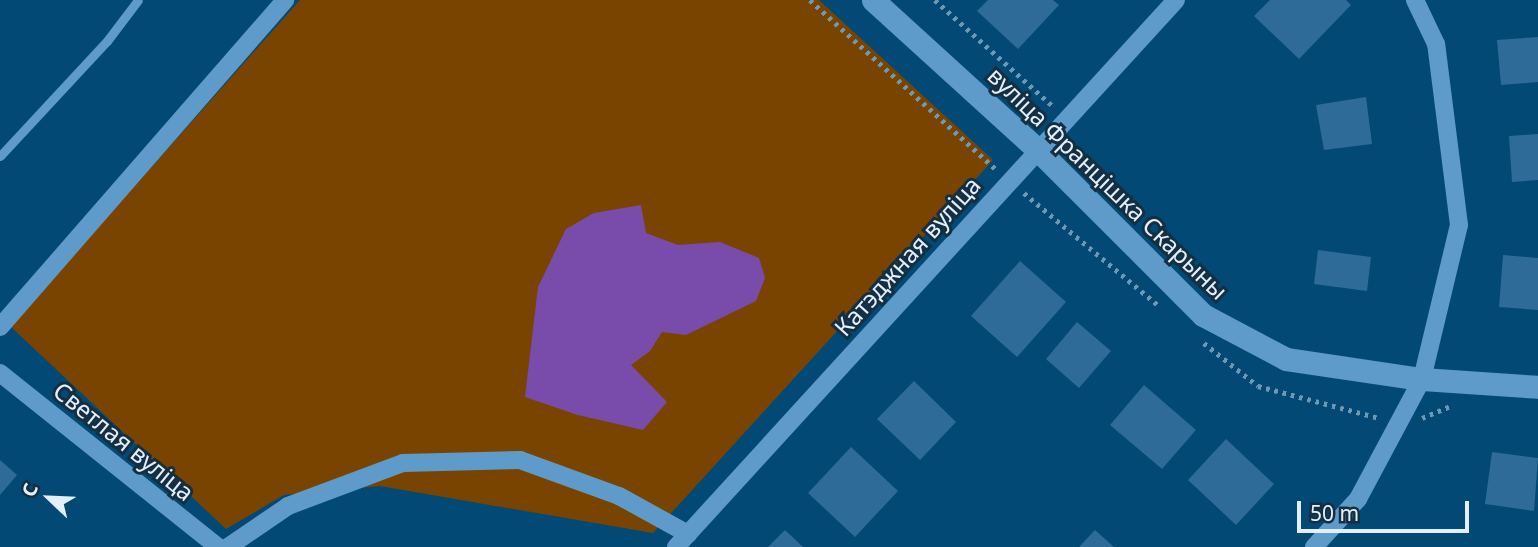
<!DOCTYPE html>
<html>
<head>
<meta charset="utf-8">
<style>
  body { margin:0 }
  #map { position:relative; width:1538px; height:547px; overflow:hidden; background:#024a75; font-family:"Noto Sans",sans-serif }
  div>[style] { position:absolute }
  .green>* { inset:0; background:#794400 }
  .water>* { inset:0; background:#794cab }
  .building>* { inset:0; background:#2e6b98 }
  .path>* { height:4.5px; margin-top:-2.25px; transform-origin:0; background:repeating-linear-gradient(90deg,#6e99b5 0 3.5px,transparent 0 8.5px) }
  .service>* { height:9px; margin:-4.5px; padding:0 4.5px; transform-origin:4.5px; border-radius:4.5px; background:#5e9aca }
  .minor>* { height:18px; margin:-9px; padding:0 9px; transform-origin:9px; border-radius:9px; background:#5e9aca }
  .tertiary>* { height:23px; margin:-11.5px; padding:0 11.5px; transform-origin:11.5px; border-radius:11.5px; background:#5e9aca }
  span { translate:-50% -50%; white-space:nowrap; text-align:center; line-height:1.15; -webkit-text-stroke:6px #152f42; paint-order:stroke }
  .street-label { font-size:24px; color:#e3effa }
  .north { position:absolute; left:14px; top:463px; width:70px; height:70px; -webkit-text-stroke:5px #152f42; paint-order:stroke; rotate:293deg; font-size:19px; font-weight:700; line-height:28px; text-align:center; color:#e3effa }
  .north::after { content:''; display:block; margin:auto; width:24px; height:32px; background:#e3effa; clip-path:polygon(50% 0,100% 100%,50% 72%,0 100%) }
  .scale { position:absolute; left:1297px; top:501px; width:172px; height:32px; box-sizing:border-box; border:4px solid #e3effa; border-top:0; padding-left:9px; font-size:21px; line-height:24px; white-space:nowrap; color:#e3effa; -webkit-text-stroke:5px #152f42; paint-order:stroke }
</style>
</head>
<body>
<div id="map">
  <div class="green">
    <div style="clip-path:polygon(300px 0,819px 0,993px 160px,653px 533px,380px 486px,284px 495px,226px 529px,10px 326px)"></div>
  </div>
  <div class="water">
    <div style="clip-path:polygon(641px 205px,646px 233px,678px 245px,720px 242px,759px 258px,765px 278px,756px 301px,686px 335px,662px 332px,650px 351px,631px 365px,667px 402px,643px 430px,578px 415px,525px 397px,538px 287px,566px 229px,594px 213px)"></div>
  </div>
  <div class="building">
    <div style="clip-path:polygon(988px 0,1053px 0,1059px 5px,1018px 49px,977px 11px)"></div>
    <div style="clip-path:polygon(1270px 0,1346px 0,1351px 5px,1299px 59px,1254px 16px)"></div>
    <div style="clip-path:polygon(1538px 37px,1538px 82px,1501px 85px,1497px 40px)"></div>
    <div style="clip-path:polygon(1366px 97px,1372px 144px,1324px 150px,1316px 105px)"></div>
    <div style="clip-path:polygon(1538px 134px,1538px 180px,1512px 182px,1509px 136px)"></div>
    <div style="clip-path:polygon(1318px 250px,1371px 257px,1367px 291px,1314px 284px)"></div>
    <div style="clip-path:polygon(1503px 255px,1538px 258px,1538px 310px,1499px 307px)"></div>
    <div style="clip-path:polygon(1020px 261px,1066px 302px,1017px 357px,971px 316px)"></div>
    <div style="clip-path:polygon(1077px 322px,1111px 351px,1079px 388px,1046px 359px)"></div>
    <div style="clip-path:polygon(914px 381px,956px 422px,920px 460px,877px 419px)"></div>
    <div style="clip-path:polygon(1144px 385px,1196px 430px,1162px 469px,1110px 425px)"></div>
    <div style="clip-path:polygon(1226px 439px,1274px 484px,1236px 525px,1188px 480px)"></div>
    <div style="clip-path:polygon(851px 447px,898px 491px,855px 537px,808px 493px)"></div>
    <div style="clip-path:polygon(1492px 452px,1538px 458px,1534px 511px,1485px 504px)"></div>
    <div style="clip-path:polygon(0 460px,17px 475px,0 495px)"></div>
    <div style="clip-path:polygon(785px 530px,803px 547px,768px 547px)"></div>
    <div style="clip-path:polygon(1095px 530px,1114px 547px,1079px 547px)"></div>
  </div>
  <div class="path">
    <div style="left:810px;top:0;width:251px;rotate:42.3deg"></div>
    <div style="left:935px;top:0;width:160px;rotate:42deg"></div>
    <div style="left:1024px;top:193px;width:176px;rotate:39.9deg"></div>
    <div style="left:1204px;top:343px;width:69px;rotate:38.5deg"></div>
    <div style="left:1258px;top:386px;width:125px;rotate:14.8deg"></div>
    <div style="left:1422px;top:418px;width:34px;rotate:-23deg"></div>
  </div>
  <div class="service">
    <div style="left:0;top:156px;width:157px;rotate:-47.1deg"></div>
    <div style="left:107px;top:41px;width:51px;rotate:-52.9deg"></div>
  </div>
  <div class="minor">
    <div style="left:0;top:327px;width:434px;rotate:-48.9deg"></div>
    <div style="left:0;top:373px;width:279px;rotate:38.6deg"></div>
    <div style="left:228px;top:547px;width:73px;rotate:-34.3deg"></div>
    <div style="left:288px;top:506px;width:123px;rotate:-20.5deg"></div>
    <div style="left:403px;top:463px;width:117px;rotate:-1.5deg"></div>
    <div style="left:520px;top:460px;width:105px;rotate:20deg"></div>
    <div style="left:619px;top:496px;width:79px;rotate:28.8deg"></div>
    <div style="left:676px;top:547px;width:741px;rotate:-47.57deg"></div>
    <div style="left:1314px;top:547px;width:65px;rotate:-47.5deg"></div>
    <div style="left:1358px;top:499px;width:136px;rotate:-61.9deg"></div>
    <div style="left:1422px;top:379px;width:158px;rotate:-76.5deg"></div>
    <div style="left:1459px;top:225px;width:182px;rotate:-97.2deg"></div>
    <div style="left:1436px;top:44px;width:49px;rotate:-115.5deg"></div>
  </div>
  <div class="tertiary">
    <div style="left:873px;top:0;width:223px;rotate:42.3deg"></div>
    <div style="left:1038px;top:150px;width:233px;rotate:45deg"></div>
    <div style="left:1203px;top:315px;width:94px;rotate:27.9deg"></div>
    <div style="left:1286px;top:359px;width:137px;rotate:8.4deg"></div>
    <div style="left:1422px;top:379px;width:116px;rotate:3.9deg"></div>
  </div>
  <div class="street-label">
    <span style="left:1108px;top:183px;rotate:44deg">вуліца Францішка Скарыны</span>
    <span style="left:907px;top:256px;rotate:-48deg">Катэджная вуліца</span>
    <span style="left:124px;top:441px;rotate:39deg">Светлая вуліца</span>
  </div>
  <div class="north">С</div>
  <div class="scale">50 m</div>
</div>
</body>
</html>
